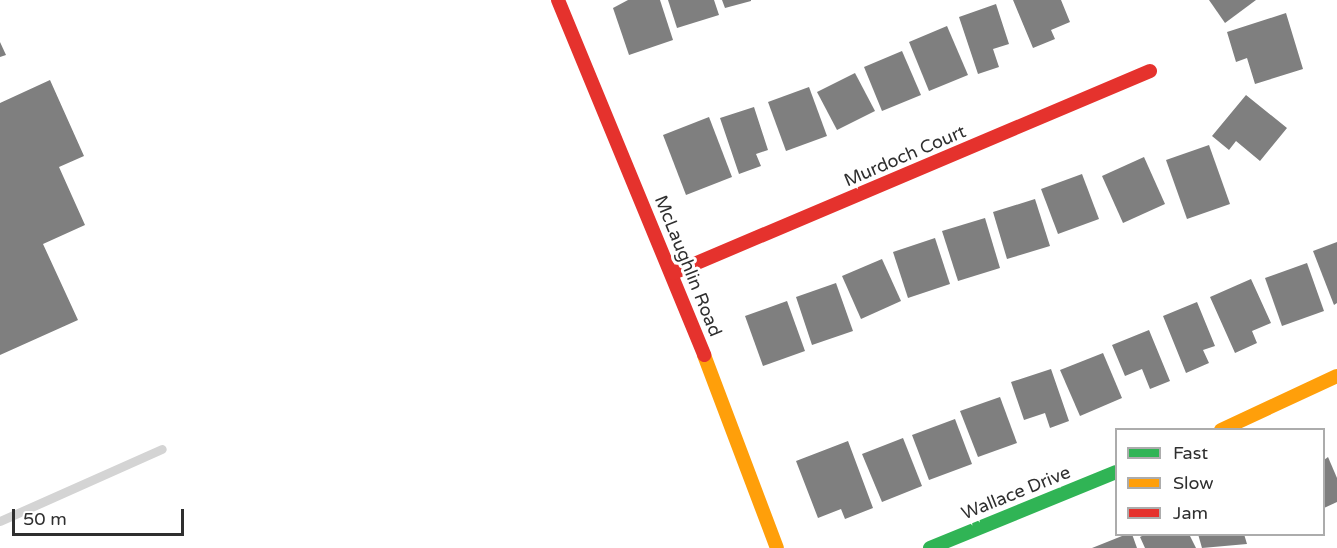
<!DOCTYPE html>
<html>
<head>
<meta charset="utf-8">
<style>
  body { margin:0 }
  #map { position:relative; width:1337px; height:548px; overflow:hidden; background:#fff; font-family:"Varela Round",sans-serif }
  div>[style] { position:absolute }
  .building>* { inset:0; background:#7f7f7f }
  .lane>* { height:9px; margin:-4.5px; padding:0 4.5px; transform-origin:4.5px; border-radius:4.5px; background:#d4d4d4 }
  .fast>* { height:14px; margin:-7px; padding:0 7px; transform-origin:7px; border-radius:7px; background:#30b455 }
  .slow>* { height:14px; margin:-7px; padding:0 7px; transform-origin:7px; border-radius:7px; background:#ff9f0a }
  .jam>* { height:14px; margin:-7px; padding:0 7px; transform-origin:7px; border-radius:7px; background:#e5322d }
  span { translate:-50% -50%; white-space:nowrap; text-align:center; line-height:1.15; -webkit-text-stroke:6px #fff; paint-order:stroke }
  .street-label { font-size:18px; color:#2f2f2f }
  .legend { position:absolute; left:1115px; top:428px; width:210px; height:108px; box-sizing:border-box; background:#fff; border:2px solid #acacac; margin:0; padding:8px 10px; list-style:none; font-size:18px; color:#2f2f2f }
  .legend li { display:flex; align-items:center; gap:12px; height:30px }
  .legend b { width:30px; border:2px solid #acacac }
  .scale { position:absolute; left:12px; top:509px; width:172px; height:27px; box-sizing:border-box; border:3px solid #2f2f2f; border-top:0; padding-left:8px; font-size:18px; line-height:21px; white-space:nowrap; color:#2f2f2f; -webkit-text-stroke:4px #fff; paint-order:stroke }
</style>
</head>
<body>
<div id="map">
  <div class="building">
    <div style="clip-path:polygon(628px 0,660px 0,673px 40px,629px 55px,613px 8px)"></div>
    <div style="clip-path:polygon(668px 0,714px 0,719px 15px,677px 28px)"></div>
    <div style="clip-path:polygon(722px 0,751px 0,751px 1px,725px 8px)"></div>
    <div style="clip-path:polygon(1013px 0,1061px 0,1070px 22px,1051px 30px,1055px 39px,1033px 48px)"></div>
    <div style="clip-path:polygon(1209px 0,1256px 0,1225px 23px)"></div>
    <div style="clip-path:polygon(996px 4px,1009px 44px,993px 49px,999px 67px,978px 74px,959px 17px)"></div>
    <div style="clip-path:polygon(1286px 13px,1303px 69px,1255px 84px,1247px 58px,1236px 62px,1227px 32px)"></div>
    <div style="clip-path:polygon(947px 26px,968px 75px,929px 91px,909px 42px)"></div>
    <div style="clip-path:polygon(0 42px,6px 55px,0 57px)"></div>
    <div style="clip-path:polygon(902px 51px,921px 95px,882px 111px,864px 67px)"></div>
    <div style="clip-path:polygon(855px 73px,875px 111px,837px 130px,817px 92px)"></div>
    <div style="clip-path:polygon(50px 80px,84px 156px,59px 167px,85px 225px,43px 244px,78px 320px,0 355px,0 103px)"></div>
    <div style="clip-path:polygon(809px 87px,827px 136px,786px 151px,768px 102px)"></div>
    <div style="clip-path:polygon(1246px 95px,1287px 128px,1260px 161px,1236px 141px,1229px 150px,1212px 136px)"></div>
    <div style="clip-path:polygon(754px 107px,768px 150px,756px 154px,761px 166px,739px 174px,720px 118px)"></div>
    <div style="clip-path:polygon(709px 117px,732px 177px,686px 195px,663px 135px)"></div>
    <div style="clip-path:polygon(1209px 145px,1230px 204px,1187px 219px,1166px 160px)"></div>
    <div style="clip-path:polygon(1144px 157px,1165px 204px,1123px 223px,1102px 176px)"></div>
    <div style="clip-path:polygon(1082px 174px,1099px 219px,1058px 234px,1041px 189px)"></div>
    <div style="clip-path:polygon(1035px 199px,1050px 246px,1007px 259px,993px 212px)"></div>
    <div style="clip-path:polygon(985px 218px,1000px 268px,958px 281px,942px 231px)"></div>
    <div style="clip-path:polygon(935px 238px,950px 284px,908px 298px,893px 252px)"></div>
    <div style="clip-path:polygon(1337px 242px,1337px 303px,1334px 305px,1313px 251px)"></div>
    <div style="clip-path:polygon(882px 259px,901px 301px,861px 319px,842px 276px)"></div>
    <div style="clip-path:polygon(1307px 263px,1324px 311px,1282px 326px,1265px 278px)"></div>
    <div style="clip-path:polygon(1251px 279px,1271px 323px,1252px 331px,1257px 343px,1235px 353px,1210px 297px)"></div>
    <div style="clip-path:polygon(836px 283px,853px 331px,812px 345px,796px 297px)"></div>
    <div style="clip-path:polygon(787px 301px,805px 351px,763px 366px,745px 316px)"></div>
    <div style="clip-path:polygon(1197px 302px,1215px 346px,1203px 350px,1209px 363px,1186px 373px,1163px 316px)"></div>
    <div style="clip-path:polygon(1149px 330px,1170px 381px,1150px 389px,1142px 369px,1125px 376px,1112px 345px)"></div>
    <div style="clip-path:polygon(1103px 353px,1122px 398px,1080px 416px,1060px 370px)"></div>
    <div style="clip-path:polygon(1051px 369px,1069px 421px,1050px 428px,1045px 413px,1024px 420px,1011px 382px)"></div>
    <div style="clip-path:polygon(1000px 397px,1017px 443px,978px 457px,960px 411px)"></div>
    <div style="clip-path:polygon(955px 419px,972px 464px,929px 480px,912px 435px)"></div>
    <div style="clip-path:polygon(903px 438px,922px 486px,882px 502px,862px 454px)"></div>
    <div style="clip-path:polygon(848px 441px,873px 508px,845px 519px,841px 509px,818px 518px,796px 461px)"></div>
    <div style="clip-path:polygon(1328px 457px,1337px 478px,1337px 502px,1324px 508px,1324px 460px)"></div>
    <div style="clip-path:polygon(1127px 534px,1132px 534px,1137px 548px,1092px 548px)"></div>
    <div style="clip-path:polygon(1146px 534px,1189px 534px,1196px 548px,1145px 548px,1140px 537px)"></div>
    <div style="clip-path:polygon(1198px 534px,1244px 534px,1247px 544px,1202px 548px)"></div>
  </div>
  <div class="lane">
    <div style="left:0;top:521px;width:177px;rotate:-24deg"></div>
  </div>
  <div class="fast">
    <div style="left:930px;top:548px;width:201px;rotate:-22.2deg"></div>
  </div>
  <div class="slow">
    <div style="left:704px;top:355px;width:206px;rotate:69.3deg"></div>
    <div style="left:1221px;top:430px;width:128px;rotate:-25deg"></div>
  </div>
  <div class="jam">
    <div style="left:558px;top:0;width:384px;rotate:67.6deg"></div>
    <div style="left:673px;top:273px;width:518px;rotate:-22.95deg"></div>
  </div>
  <div class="street-label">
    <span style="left:905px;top:156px;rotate:-23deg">Murdoch Court</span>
    <span style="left:688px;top:266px;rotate:68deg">McLaughlin Road</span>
    <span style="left:1016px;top:493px;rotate:-22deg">Wallace Drive</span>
  </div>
  <ul class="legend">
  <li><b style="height:8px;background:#30b455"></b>Fast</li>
  <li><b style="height:8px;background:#ff9f0a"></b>Slow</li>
  <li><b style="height:8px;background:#e5322d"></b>Jam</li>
  </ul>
  <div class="scale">50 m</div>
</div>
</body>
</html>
